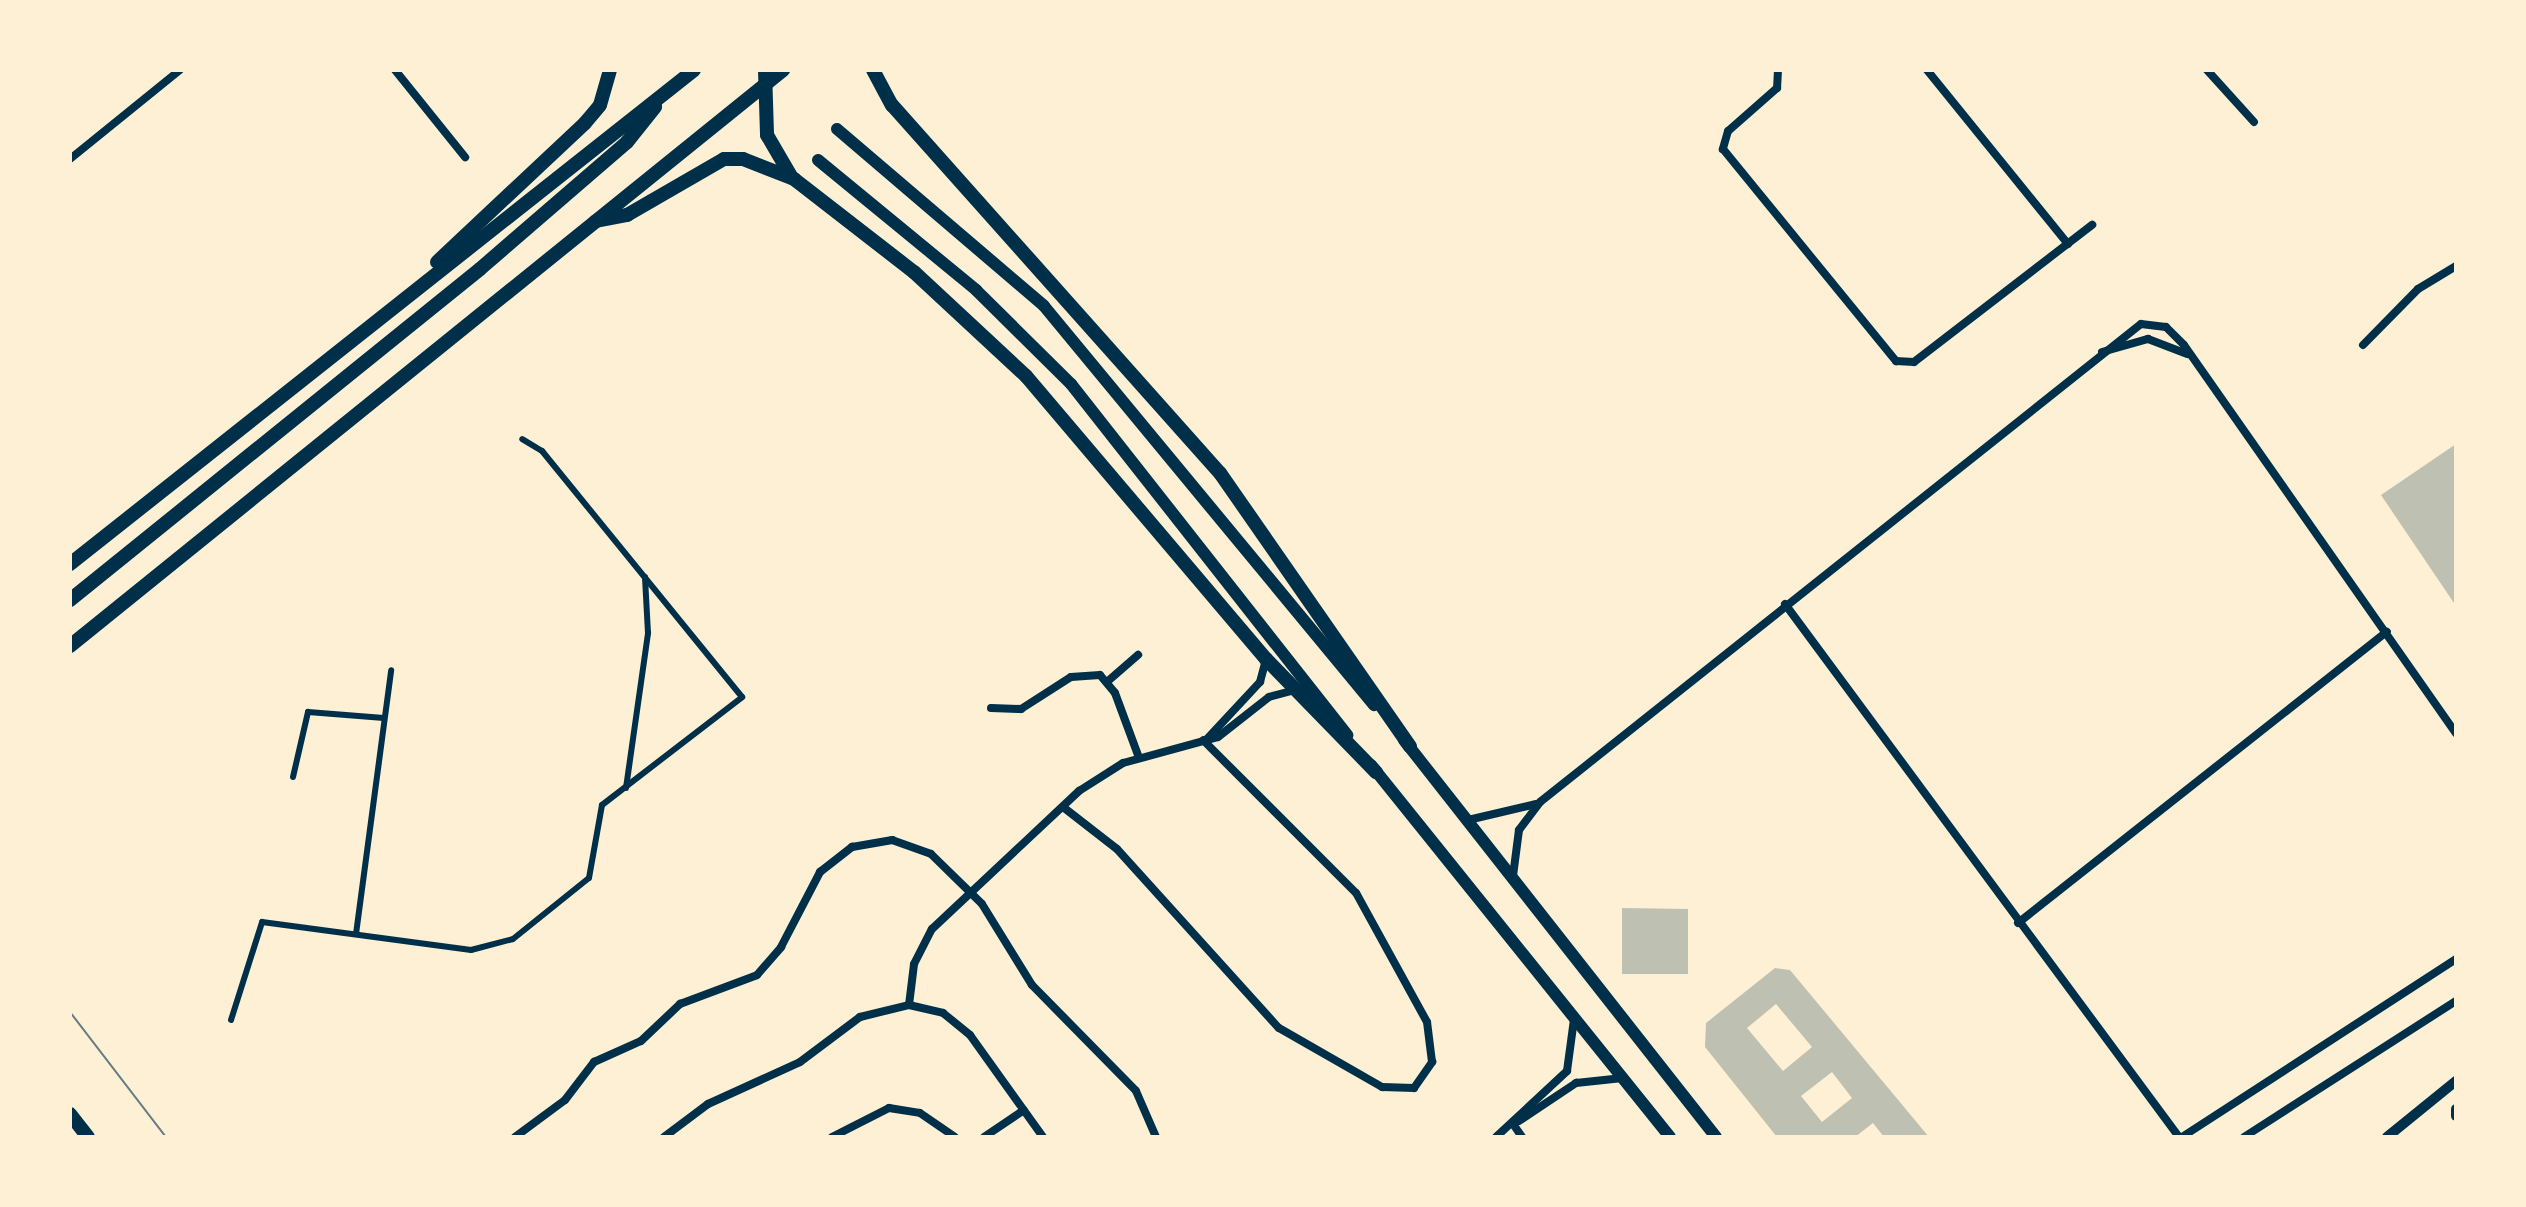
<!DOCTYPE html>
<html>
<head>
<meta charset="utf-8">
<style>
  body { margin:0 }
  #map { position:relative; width:2526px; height:1207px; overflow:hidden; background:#fdf0d5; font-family:"Sofia Sans Condensed",sans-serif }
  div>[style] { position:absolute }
  .building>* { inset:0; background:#bec0b2 }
  .pedestrian>* { height:6px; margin:-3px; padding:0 3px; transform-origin:3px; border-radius:3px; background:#003049 }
  .minor>* { height:8px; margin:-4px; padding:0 4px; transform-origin:4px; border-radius:4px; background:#003049 }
  .tertiary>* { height:10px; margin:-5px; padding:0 5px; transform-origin:5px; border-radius:5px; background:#003049 }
  .secondary>* { height:12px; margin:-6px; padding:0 6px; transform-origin:6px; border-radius:6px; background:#003049 }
  .primary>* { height:14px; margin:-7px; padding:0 7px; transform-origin:7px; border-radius:7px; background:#003049 }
  .tram>* { height:2px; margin:-1px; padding:0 1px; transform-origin:1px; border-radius:1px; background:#657d81 }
  span { translate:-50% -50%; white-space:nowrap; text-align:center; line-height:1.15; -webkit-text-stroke:6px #fdf0d5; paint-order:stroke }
  .frame { position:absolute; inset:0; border:72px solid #fdf0d5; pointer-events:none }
</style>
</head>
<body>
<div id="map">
  <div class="building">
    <div style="clip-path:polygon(2456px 444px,2456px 606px,2381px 495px)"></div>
    <div style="clip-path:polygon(1622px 908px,1688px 909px,1688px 974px,1622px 974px)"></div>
    <div style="clip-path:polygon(evenodd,1775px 968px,1790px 970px,1929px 1137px,1884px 1137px,1873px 1123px,1855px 1137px,1777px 1137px,1705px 1047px,1706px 1023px,1775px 968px,1776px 1004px,1812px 1047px,1783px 1071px,1747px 1028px,1776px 1004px,1775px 968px,1832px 1072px,1852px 1098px,1822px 1122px,1801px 1096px,1832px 1072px)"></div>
  </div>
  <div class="pedestrian">
    <div style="left:293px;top:777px;width:67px;rotate:-77deg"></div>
    <div style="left:308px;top:712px;width:76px;rotate:4.5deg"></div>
    <div style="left:626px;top:788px;width:157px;rotate:-81.9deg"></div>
    <div style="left:648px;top:633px;width:56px;rotate:-93.1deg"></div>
    <div style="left:356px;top:934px;width:266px;rotate:-82.4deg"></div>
    <div style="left:231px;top:1020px;width:103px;rotate:-72.4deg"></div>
    <div style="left:262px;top:922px;width:211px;rotate:7.6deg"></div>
    <div style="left:471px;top:950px;width:43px;rotate:-14.7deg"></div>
    <div style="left:513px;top:939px;width:97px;rotate:-38.8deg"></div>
    <div style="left:589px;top:878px;width:74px;rotate:-79.9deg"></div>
    <div style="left:602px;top:805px;width:177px;rotate:-37.6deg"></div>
    <div style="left:742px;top:697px;width:317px;rotate:-129.1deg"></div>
    <div style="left:542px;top:451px;width:23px;rotate:-149deg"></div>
  </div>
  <div class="minor">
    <div style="left:395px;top:70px;width:112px;rotate:51.2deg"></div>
    <div style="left:1778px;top:70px;width:18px;rotate:93deg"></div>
    <div style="left:1777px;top:88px;width:65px;rotate:138.7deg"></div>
    <div style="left:1728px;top:131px;width:19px;rotate:106deg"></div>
    <div style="left:1723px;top:149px;width:274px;rotate:50.8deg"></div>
    <div style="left:1896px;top:361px;width:18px;rotate:3deg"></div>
    <div style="left:1914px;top:362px;width:225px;rotate:-37.6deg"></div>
    <div style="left:1927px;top:70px;width:224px;rotate:51deg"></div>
    <div style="left:2207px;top:70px;width:70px;rotate:47.9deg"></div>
    <div style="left:70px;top:159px;width:141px;rotate:-39deg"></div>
    <div style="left:2363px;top:345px;width:78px;rotate:-45.5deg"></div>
    <div style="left:2418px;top:289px;width:44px;rotate:-31.2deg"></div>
    <div style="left:2102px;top:352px;width:48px;rotate:-15.8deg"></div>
    <div style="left:2148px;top:339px;width:42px;rotate:21deg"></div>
    <div style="left:1785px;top:604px;width:663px;rotate:53.53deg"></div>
    <div style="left:1108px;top:681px;width:40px;rotate:-41deg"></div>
    <div style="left:991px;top:708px;width:30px;rotate:2deg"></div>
    <div style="left:1021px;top:709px;width:59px;rotate:-32.6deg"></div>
    <div style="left:1071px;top:677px;width:29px;rotate:-4deg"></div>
    <div style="left:1100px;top:675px;width:23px;rotate:50deg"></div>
    <div style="left:1115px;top:693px;width:69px;rotate:69.7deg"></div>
    <div style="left:1207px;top:739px;width:78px;rotate:-47.1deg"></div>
    <div style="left:1260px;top:682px;width:24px;rotate:-75deg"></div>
    <div style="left:1063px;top:807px;width:68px;rotate:37.9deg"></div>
    <div style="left:1117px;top:849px;width:241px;rotate:47.9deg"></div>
    <div style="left:1279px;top:1028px;width:119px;rotate:29.8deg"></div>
    <div style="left:1382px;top:1087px;width:32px;rotate:2deg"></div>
    <div style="left:1414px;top:1088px;width:32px;rotate:-55deg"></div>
    <div style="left:1432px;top:1062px;width:40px;rotate:-97.1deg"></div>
    <div style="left:1427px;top:1022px;width:147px;rotate:-118.8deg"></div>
    <div style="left:1356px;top:893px;width:216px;rotate:-135deg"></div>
    <div style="left:1468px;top:820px;width:70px;rotate:-13.2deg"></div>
    <div style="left:1513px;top:876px;width:46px;rotate:-82.6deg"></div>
    <div style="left:1519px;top:830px;width:35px;rotate:-53deg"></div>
    <div style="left:1540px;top:802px;width:768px;rotate:-38.5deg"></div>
    <div style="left:2141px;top:324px;width:25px;rotate:7deg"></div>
    <div style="left:2166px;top:327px;width:25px;rotate:45deg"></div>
    <div style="left:2184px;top:345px;width:474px;rotate:55deg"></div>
    <div style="left:2018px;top:923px;width:470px;rotate:-38.3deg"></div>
    <div style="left:909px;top:1005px;width:41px;rotate:-83deg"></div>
    <div style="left:914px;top:964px;width:39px;rotate:-63deg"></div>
    <div style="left:932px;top:929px;width:202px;rotate:-43.2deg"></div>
    <div style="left:1079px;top:791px;width:52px;rotate:-32.5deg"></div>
    <div style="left:1123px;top:763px;width:98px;rotate:-15.3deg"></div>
    <div style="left:1218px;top:737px;width:65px;rotate:-38.1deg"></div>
    <div style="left:1269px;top:697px;width:28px;rotate:-15deg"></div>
    <div style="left:1519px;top:1121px;width:69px;rotate:-33.7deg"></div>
    <div style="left:1576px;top:1083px;width:47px;rotate:-6.1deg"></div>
    <div style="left:1513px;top:1124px;width:16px;rotate:55deg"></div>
    <div style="left:515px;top:1137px;width:62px;rotate:-36.5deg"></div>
    <div style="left:565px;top:1100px;width:48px;rotate:-52.7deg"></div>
    <div style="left:594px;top:1062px;width:51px;rotate:-24.1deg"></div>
    <div style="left:641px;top:1041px;width:54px;rotate:-43.5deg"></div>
    <div style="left:680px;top:1004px;width:82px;rotate:-20.6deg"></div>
    <div style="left:757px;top:975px;width:37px;rotate:-49deg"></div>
    <div style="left:781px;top:947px;width:85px;rotate:-62.5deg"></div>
    <div style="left:820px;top:872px;width:41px;rotate:-38deg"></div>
    <div style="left:852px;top:847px;width:41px;rotate:-9.9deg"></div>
    <div style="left:892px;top:840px;width:41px;rotate:19.7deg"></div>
    <div style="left:931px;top:854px;width:71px;rotate:44.4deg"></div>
    <div style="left:982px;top:904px;width:95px;rotate:58.3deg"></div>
    <div style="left:1032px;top:985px;width:148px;rotate:45.5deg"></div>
    <div style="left:1136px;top:1091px;width:50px;rotate:66.5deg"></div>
    <div style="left:664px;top:1137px;width:55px;rotate:-36.9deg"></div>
    <div style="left:708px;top:1104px;width:101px;rotate:-24.5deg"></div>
    <div style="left:800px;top:1062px;width:75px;rotate:-36.9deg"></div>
    <div style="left:860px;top:1017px;width:50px;rotate:-13.8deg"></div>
    <div style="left:909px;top:1005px;width:35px;rotate:13deg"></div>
    <div style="left:943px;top:1013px;width:35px;rotate:39deg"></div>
    <div style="left:970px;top:1035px;width:125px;rotate:54.4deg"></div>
    <div style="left:832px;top:1137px;width:64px;rotate:-27deg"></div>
    <div style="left:889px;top:1108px;width:31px;rotate:9deg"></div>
    <div style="left:920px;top:1113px;width:42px;rotate:34.4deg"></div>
    <div style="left:984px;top:1137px;width:48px;rotate:-34deg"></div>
    <div style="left:1496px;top:1137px;width:97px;rotate:-42.9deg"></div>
    <div style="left:1567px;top:1071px;width:52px;rotate:-82.3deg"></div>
    <div style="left:2182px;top:1137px;width:327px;rotate:-33deg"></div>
    <div style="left:2244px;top:1137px;width:252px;rotate:-32.7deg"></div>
  </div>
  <div class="tertiary">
    <div style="left:2456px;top:1109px;width:7px;rotate:90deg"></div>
    <div style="left:2387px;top:1137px;width:89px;rotate:-39.1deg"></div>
  </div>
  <div class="secondary">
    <div style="left:837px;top:129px;width:272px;rotate:40.5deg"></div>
    <div style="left:1044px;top:306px;width:518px;rotate:50.41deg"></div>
    <div style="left:818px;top:160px;width:205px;rotate:39.4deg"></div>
    <div style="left:976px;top:290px;width:134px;rotate:44.7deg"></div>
    <div style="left:1071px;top:384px;width:447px;rotate:51.8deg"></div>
    <div style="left:1404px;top:740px;width:505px;rotate:51.84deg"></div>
    <div style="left:1371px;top:765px;width:477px;rotate:51.2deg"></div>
  </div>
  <div class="primary">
    <div style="left:765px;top:70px;width:65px;rotate:88.2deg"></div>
    <div style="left:767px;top:135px;width:48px;rotate:59.7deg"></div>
    <div style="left:873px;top:70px;width:40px;rotate:62deg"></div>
    <div style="left:892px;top:105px;width:493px;rotate:48.3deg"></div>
    <div style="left:1220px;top:473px;width:333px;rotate:55.2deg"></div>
    <div style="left:596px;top:221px;width:32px;rotate:-11deg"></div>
    <div style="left:627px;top:215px;width:112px;rotate:-30deg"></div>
    <div style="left:724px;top:159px;width:19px"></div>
    <div style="left:743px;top:159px;width:55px;rotate:21.4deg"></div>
    <div style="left:794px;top:179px;width:152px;rotate:37.8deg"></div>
    <div style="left:914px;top:272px;width:153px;rotate:42.9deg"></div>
    <div style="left:1026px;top:376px;width:371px;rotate:49.7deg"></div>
    <div style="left:1266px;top:659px;width:158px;rotate:45.8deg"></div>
    <div style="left:437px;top:262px;width:203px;rotate:-43.2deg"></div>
    <div style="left:585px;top:123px;width:23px;rotate:-50deg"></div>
    <div style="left:600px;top:105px;width:36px;rotate:-74deg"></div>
    <div style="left:70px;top:564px;width:796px;rotate:-38.37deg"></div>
    <div style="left:70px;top:600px;width:527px;rotate:-38.91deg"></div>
    <div style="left:480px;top:269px;width:194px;rotate:-40.8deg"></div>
    <div style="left:627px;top:142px;width:45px;rotate:-51.3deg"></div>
    <div style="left:70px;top:646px;width:917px;rotate:-38.93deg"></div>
    <div style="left:70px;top:1114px;width:29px;rotate:52deg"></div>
  </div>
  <div class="tram">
    <div style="left:70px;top:1012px;width:158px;rotate:52.5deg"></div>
  </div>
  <div class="frame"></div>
</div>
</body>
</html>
